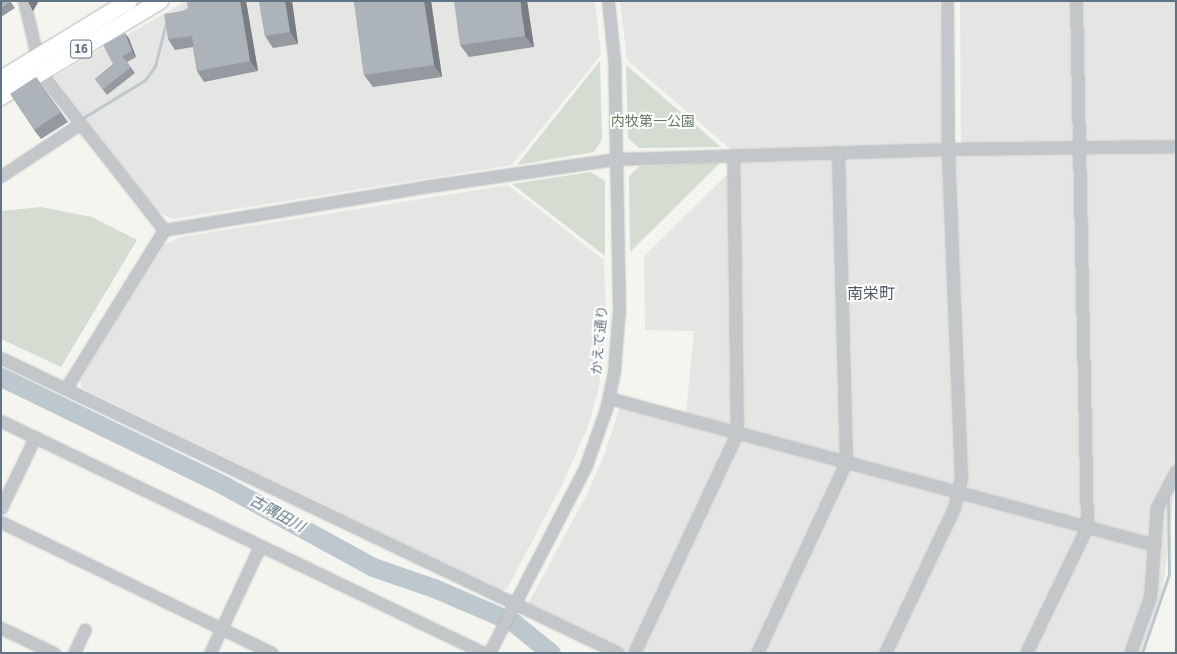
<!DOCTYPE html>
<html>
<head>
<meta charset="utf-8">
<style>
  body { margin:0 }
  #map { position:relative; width:1177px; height:654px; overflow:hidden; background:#f5f5f0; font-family:"Source Sans 3","Noto Sans JP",sans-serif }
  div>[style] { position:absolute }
  .built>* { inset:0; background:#e5e6e4 }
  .green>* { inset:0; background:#d5dcd1 }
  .stream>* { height:3px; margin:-1.5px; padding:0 1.5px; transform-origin:1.5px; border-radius:1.5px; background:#bdc8ce }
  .river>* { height:19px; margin:-9.5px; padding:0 9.5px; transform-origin:9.5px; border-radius:9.5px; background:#bdc8ce }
  .roads { filter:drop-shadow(0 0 1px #b6b9bc) drop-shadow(0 0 1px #b6b9bc) }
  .minor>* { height:11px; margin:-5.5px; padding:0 5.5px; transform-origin:5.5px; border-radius:5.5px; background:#c4c7ca }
  .highway>* { height:16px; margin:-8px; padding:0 8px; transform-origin:8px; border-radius:8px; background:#fff }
  .wall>* { inset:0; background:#949a9f }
  .shaded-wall>* { inset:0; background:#787d82 }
  .building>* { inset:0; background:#acb3b9 }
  span { translate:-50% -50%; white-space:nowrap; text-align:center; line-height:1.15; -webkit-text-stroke:4px #fff; paint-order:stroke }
  .shield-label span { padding:1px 3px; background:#fff; border:1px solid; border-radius:3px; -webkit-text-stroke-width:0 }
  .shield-label { font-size:13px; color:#627383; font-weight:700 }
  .park-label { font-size:14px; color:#657a61 }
  .street-label { font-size:14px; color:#627383 }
  .water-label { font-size:15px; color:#5d7681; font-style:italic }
  .quarter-label { font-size:16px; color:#505c68 }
  .frame { position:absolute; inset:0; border:2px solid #627383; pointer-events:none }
</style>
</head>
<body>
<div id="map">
  <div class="built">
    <div style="clip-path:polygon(186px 1px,595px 1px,601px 55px,512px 165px,173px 219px,158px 212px,54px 77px)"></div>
    <div style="clip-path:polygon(620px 1px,940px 1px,943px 149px,735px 153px,627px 60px)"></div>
    <div style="clip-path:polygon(960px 1px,1176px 1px,1176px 476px,1162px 598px,1143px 653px,629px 653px,528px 604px,586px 496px,602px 461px,620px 407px,685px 424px,694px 331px,645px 330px,644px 256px,745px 157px,961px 150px)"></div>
    <div style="clip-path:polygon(508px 185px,604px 260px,606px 317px,599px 388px,588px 426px,563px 483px,507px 589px,502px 590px,82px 388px,80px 380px,164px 245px,181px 237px)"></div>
  </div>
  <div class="green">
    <div style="clip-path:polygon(600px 61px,602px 139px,594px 152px,517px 165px)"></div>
    <div style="clip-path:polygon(626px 65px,721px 147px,639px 148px,628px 138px)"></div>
    <div style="clip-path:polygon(720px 163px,630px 252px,629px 176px,640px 166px)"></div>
    <div style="clip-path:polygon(591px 172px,605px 181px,605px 256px,512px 184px)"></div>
    <div style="clip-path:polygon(41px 207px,92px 217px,137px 240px,61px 367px,1px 339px,1px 211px)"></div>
  </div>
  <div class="stream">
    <div style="left:180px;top:13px;width:12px;rotate:-31deg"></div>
    <div style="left:81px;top:119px;width:75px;rotate:-31.4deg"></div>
    <div style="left:145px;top:80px;width:17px;rotate:-54deg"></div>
    <div style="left:155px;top:66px;width:44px;rotate:-75.7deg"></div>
    <div style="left:1142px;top:653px;width:83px;rotate:-71.1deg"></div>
    <div style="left:1169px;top:574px;width:79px;rotate:-90.7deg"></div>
  </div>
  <div class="river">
    <div style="left:1px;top:377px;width:249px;rotate:25.9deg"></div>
    <div style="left:225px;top:486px;width:169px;rotate:28.7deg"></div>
    <div style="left:373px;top:567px;width:65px;rotate:19deg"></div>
    <div style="left:434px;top:588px;width:86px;rotate:23.3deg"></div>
    <div style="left:513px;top:622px;width:49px;rotate:39.2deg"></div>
  </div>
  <div class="roads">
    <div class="minor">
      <div style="left:24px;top:1px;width:74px;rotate:76.7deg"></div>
      <div style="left:41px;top:73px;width:199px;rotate:51.9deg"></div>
      <div style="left:164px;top:230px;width:263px;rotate:-9.4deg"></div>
      <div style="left:423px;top:187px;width:194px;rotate:-8.3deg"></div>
      <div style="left:615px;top:159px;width:328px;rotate:-1.7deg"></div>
      <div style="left:943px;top:149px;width:233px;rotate:-0.7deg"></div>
      <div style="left:1px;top:176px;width:95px;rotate:-33.4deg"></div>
      <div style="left:1px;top:358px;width:684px;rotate:25.55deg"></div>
      <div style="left:66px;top:388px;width:186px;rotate:-58.2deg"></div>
      <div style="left:609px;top:398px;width:565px;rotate:15.07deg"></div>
      <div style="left:1px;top:421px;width:536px;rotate:25.66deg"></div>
      <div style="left:1px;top:508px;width:79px;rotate:-64.4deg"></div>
      <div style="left:1px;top:522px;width:301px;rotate:25.8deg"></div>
      <div style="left:1px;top:628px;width:59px;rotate:25.3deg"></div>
      <div style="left:74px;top:653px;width:26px;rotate:-65deg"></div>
      <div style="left:210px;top:653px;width:118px;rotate:-65deg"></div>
      <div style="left:489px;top:653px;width:208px;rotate:-62.6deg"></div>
      <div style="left:585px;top:468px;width:63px;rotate:-70.4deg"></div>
      <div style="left:606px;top:409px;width:40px;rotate:-78deg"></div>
      <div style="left:614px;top:370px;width:61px;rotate:-85.3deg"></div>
      <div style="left:619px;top:309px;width:250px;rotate:-91.1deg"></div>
      <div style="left:614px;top:59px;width:58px;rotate:-95.9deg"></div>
      <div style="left:634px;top:653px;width:243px;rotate:-64.9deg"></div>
      <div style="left:737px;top:433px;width:277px;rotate:-90.8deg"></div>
      <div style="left:757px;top:653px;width:211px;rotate:-65deg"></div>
      <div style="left:846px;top:462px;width:310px;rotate:-91.5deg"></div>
      <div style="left:885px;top:653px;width:161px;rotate:-64.6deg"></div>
      <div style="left:954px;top:508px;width:31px;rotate:-77deg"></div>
      <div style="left:961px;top:478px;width:329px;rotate:-92.3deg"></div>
      <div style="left:948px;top:149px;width:148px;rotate:-90.4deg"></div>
      <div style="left:1026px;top:653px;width:140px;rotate:-64.2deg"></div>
      <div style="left:1087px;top:527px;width:526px;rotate:-91.2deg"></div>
      <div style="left:1130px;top:653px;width:59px;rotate:-70.3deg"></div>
      <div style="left:1150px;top:597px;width:90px;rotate:-85.6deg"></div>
      <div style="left:1157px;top:507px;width:41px;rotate:-62.2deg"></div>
    </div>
    <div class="highway">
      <div style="left:1px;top:79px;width:150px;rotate:-31.4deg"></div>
      <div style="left:1px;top:97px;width:186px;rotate:-31.1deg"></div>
    </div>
  </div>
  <div class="wall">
    <div style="clip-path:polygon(1px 1px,10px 1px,15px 8px,1px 17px)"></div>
    <div style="clip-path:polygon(246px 1px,258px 71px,204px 82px,197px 71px,193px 47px,175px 50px,168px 39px,188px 10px)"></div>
    <div style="clip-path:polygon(259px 1px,292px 1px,298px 44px,273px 48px,265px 36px)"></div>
    <div style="clip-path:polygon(354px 1px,431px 1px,442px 77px,373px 87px,364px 75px)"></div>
    <div style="clip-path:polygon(527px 1px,534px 47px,469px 57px,460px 45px)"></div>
    <div style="clip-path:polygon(125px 33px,129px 39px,136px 57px,127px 62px,135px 73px,107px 95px,95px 79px,113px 64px)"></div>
    <div style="clip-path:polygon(36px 77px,68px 122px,41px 139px,34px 130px)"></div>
  </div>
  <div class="shaded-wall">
    <div style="clip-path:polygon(29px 1px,39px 1px,33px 11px,28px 2px)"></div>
    <div style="clip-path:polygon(240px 1px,246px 1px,258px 71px,250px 61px)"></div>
    <div style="clip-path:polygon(285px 1px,292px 1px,298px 44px,290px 32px)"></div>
    <div style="clip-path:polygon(424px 1px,431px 1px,442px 77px,434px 65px)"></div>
    <div style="clip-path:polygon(520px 1px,527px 1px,534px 47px,525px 36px)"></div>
    <div style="clip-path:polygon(125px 33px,129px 39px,136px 57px,132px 51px)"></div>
  </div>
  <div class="building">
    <div style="clip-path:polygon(1px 1px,10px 1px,10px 2px,1px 8px)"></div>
    <div style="clip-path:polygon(187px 1px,240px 1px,250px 61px,197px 71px,192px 36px,168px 39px,164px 14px,188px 10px)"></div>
    <div style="clip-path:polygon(259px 1px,285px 1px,290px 32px,265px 36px)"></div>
    <div style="clip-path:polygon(354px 1px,424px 1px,434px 65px,364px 75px)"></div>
    <div style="clip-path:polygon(454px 1px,520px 1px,525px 36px,460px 45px)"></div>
    <div style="clip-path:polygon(125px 33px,132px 51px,122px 56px,131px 67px,103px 89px,95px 79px,113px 64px,103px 45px)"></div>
    <div style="clip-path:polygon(36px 77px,61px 112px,34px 130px,10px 94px)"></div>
  </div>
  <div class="shield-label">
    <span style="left:81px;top:49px">16</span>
  </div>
  <div class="park-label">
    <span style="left:653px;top:122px">内牧第一公園</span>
  </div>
  <div class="street-label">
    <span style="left:600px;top:340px;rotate:-85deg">かえで通り</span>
  </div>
  <div class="water-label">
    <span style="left:277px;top:514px;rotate:29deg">古隅田川</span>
  </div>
  <div class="quarter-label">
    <span style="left:871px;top:294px">南栄町</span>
  </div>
  <div class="frame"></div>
</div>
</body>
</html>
